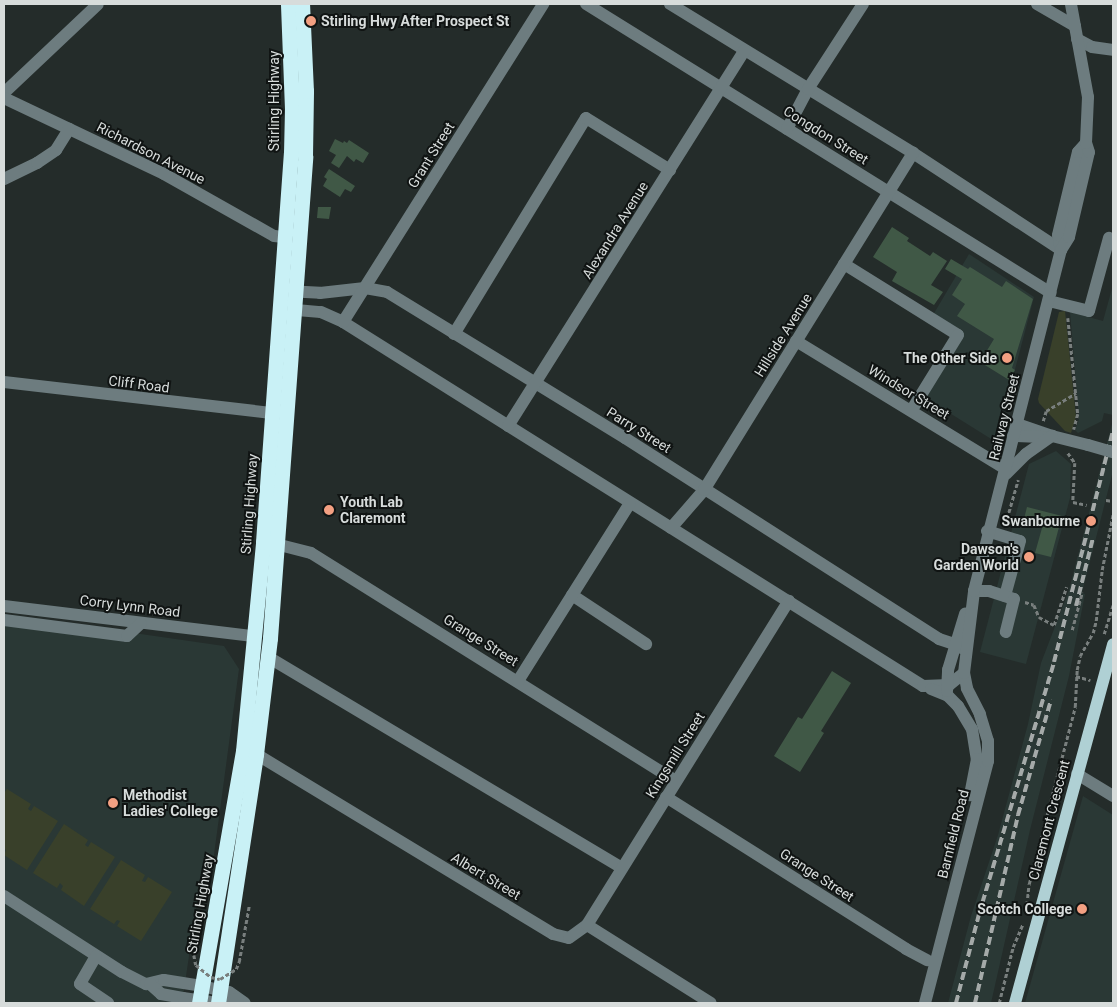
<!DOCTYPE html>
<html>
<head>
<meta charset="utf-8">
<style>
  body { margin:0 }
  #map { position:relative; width:1117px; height:1007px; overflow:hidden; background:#242c2a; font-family:Roboto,sans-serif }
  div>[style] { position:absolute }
  .built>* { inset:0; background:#2a3835 }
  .green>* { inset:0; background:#39402a }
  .building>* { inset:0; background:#405846 }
  .path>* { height:2.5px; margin-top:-1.25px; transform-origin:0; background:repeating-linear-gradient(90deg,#797f7e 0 4px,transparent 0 6.5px) }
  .minor>* { height:12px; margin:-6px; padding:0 6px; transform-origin:6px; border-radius:6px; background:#6d7c7f }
  .major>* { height:12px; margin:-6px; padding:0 6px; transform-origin:6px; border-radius:6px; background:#afd0d4 }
  .highway>* { height:15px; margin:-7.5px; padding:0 7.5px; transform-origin:7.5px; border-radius:7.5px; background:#c9f1f6 }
  .rail>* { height:4px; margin-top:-2px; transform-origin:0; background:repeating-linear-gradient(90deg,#a5aaa9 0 8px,transparent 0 12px) }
  .path-bridge>* { height:2.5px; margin-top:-1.25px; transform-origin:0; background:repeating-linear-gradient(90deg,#797f7e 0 4px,transparent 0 6.5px) }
  .minor-bridge>* { height:12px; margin:-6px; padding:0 6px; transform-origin:6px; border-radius:6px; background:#6d7c7f }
  .dots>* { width:14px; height:14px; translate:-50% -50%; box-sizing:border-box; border:2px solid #101413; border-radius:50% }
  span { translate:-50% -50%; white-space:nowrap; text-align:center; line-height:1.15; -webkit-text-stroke:4px #101413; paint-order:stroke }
  .poi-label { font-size:14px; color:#d7dcdb; font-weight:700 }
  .left { translate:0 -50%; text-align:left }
  .right { translate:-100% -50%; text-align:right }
  .street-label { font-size:14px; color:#d7dcdb }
  .frame { position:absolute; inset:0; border:5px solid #d7dcdb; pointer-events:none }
</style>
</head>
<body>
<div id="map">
  <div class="built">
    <div style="clip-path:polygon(969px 254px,1034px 297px,996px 442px,924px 397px,963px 335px,933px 315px)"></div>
    <div style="clip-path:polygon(1113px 285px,1113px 415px,1104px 413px,1102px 421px,1078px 433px,1075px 430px,1079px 419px,1070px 312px,1103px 321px)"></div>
    <div style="clip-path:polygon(1113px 420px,1113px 471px,1082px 593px,1085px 594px,1069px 676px,1030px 830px,991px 1003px,948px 1003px,971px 916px,998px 835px,1028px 724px,1041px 663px,1069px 590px)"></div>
    <div style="clip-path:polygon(1056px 451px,1071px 464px,1070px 498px,1026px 664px,980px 652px,1029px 464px)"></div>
    <div style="clip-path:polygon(9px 615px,224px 646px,239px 669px,213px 862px,199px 889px,182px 1003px,4px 1003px,4px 617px)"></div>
    <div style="clip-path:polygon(1083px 796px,1113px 815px,1113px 1003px,1025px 1003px)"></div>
  </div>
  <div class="green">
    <div style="clip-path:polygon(1065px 311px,1076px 417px,1071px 433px,1065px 431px,1039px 403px,1038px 399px,1059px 312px)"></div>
    <div style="clip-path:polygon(7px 789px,31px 804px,28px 809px,31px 811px,34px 806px,58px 821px,27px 870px,4px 855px,6px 850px,4px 848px,4px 793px)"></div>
    <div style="clip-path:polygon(64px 824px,88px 840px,85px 845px,88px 847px,91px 842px,115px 857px,84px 906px,61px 890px,63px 886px,60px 883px,57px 888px,33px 873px)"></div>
    <div style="clip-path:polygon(121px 860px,145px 875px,142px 881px,145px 882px,148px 877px,172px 892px,141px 941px,117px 926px,120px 921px,117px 920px,114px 924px,90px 909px)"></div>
  </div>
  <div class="building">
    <div style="clip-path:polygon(335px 139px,343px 143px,344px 141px,347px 143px,349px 140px,369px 153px,363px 163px,356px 159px,354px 162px,347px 156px,339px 168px,331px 163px,336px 155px,329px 151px)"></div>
    <div style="clip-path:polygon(329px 169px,355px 186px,351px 192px,345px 189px,340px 197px,323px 186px,327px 179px,324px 177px)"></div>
    <div style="clip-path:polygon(318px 207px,331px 207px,329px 219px,317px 218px)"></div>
    <div style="clip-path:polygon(892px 227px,909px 238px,907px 241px,930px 256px,933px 252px,947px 261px,931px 285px,943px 292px,934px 305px,892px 281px,897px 272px,873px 257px)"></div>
    <div style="clip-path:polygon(951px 259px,968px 269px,970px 267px,1002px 287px,1006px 281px,1033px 299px,1012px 368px,1015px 370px,1009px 380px,980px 362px,994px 339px,957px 316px,965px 304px,952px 295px,962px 279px,945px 269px)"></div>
    <div style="clip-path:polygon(1027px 507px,1062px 516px,1051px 557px,1035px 553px,1042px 528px,1023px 523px)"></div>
    <div style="clip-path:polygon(832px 671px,851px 683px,821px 731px,824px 733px,800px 772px,774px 756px,798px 717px,802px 719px)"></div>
  </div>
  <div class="path">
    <div style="left:1068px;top:318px;width:97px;rotate:84.1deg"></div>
    <div style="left:1078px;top:414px;width:16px;rotate:105deg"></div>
    <div style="left:1043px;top:421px;width:10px;rotate:-73deg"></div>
    <div style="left:1046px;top:411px;width:35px;rotate:-31deg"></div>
    <div style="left:1068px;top:453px;width:12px;rotate:55deg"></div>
    <div style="left:1075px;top:463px;width:39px;rotate:93deg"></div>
    <div style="left:1073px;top:502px;width:14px;rotate:12deg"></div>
    <div style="left:1106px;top:500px;width:7px;rotate:8deg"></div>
    <div style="left:1005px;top:525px;width:47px;rotate:-73.9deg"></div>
    <div style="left:1025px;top:602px;width:9px;rotate:18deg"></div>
    <div style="left:1034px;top:605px;width:13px;rotate:67deg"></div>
    <div style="left:1039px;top:617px;width:17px;rotate:28deg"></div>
    <div style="left:1054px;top:625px;width:40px;rotate:-72deg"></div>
    <div style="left:1072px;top:630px;width:39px;rotate:-75deg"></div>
    <div style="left:1104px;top:634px;width:30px;rotate:-73deg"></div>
    <div style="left:1076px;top:676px;width:15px;rotate:16deg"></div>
    <div style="left:1026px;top:911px;width:27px;rotate:-84deg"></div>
    <div style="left:1029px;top:884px;width:183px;rotate:-75.4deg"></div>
    <div style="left:1075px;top:707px;width:37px;rotate:-87deg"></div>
    <div style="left:1077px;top:670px;width:14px;rotate:-78deg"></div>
    <div style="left:1080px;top:656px;width:26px;rotate:-61deg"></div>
    <div style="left:1093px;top:633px;width:12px;rotate:-76deg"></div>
    <div style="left:1096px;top:621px;width:51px;rotate:-83.3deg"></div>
    <div style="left:1102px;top:570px;width:57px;rotate:-78.9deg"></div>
    <div style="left:999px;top:1003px;width:58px;rotate:-76deg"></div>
    <div style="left:1013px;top:947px;width:25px;rotate:-67deg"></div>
  </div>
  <div class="minor">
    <div style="left:586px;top:4px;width:547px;rotate:31.86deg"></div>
    <div style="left:670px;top:4px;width:285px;rotate:31.5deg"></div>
    <div style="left:913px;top:153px;width:177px;rotate:33.2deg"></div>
    <div style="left:1037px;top:4px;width:44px;rotate:30.1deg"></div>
    <div style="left:1077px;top:39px;width:17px;rotate:28deg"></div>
    <div style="left:1092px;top:47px;width:21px;rotate:8deg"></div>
    <div style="left:4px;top:93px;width:129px;rotate:-43.4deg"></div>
    <div style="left:4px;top:98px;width:177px;rotate:25.4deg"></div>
    <div style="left:164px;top:174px;width:126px;rotate:29.4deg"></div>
    <div style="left:274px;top:236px;width:10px;rotate:6deg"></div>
    <div style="left:787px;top:129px;width:45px;rotate:-62.3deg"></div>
    <div style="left:808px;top:89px;width:101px;rotate:-57.1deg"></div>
    <div style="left:4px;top:179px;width:37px;rotate:-26deg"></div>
    <div style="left:37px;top:163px;width:23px;rotate:-34deg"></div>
    <div style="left:56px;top:150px;width:25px;rotate:-58deg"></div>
    <div style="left:1061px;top:250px;width:15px;rotate:-101deg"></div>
    <div style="left:1058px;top:235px;width:85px;rotate:-76.5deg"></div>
    <div style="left:1078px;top:152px;width:12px;rotate:-48deg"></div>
    <div style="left:844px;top:264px;width:134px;rotate:31.9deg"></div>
    <div style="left:958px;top:335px;width:89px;rotate:121.7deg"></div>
    <div style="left:286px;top:291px;width:34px;rotate:3deg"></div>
    <div style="left:320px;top:293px;width:45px;rotate:-6.3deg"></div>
    <div style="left:365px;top:288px;width:22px;rotate:10deg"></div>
    <div style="left:387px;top:292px;width:279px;rotate:31.5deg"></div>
    <div style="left:625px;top:438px;width:373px;rotate:32.6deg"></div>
    <div style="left:939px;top:639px;width:16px;rotate:18deg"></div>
    <div style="left:954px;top:644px;width:13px;rotate:27deg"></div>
    <div style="left:1049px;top:301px;width:41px;rotate:14deg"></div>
    <div style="left:1089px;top:311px;width:76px;rotate:-74.7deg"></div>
    <div style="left:285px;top:309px;width:36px;rotate:5deg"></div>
    <div style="left:321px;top:312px;width:24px;rotate:24deg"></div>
    <div style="left:343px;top:322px;width:685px;rotate:32.11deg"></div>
    <div style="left:923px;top:686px;width:26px;rotate:-2deg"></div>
    <div style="left:949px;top:685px;width:19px;rotate:-39deg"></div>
    <div style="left:343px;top:322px;width:376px;rotate:-57.8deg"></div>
    <div style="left:454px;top:334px;width:253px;rotate:-58.6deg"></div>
    <div style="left:586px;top:118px;width:99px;rotate:31.8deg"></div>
    <div style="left:796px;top:341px;width:246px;rotate:31.4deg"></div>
    <div style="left:4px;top:382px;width:269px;rotate:6.6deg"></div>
    <div style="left:1017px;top:424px;width:37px;rotate:19deg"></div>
    <div style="left:1052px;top:436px;width:37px;rotate:14deg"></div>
    <div style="left:508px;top:426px;width:444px;rotate:-57.8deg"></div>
    <div style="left:1013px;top:436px;width:34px;rotate:2deg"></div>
    <div style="left:1006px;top:474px;width:28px;rotate:-45deg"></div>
    <div style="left:1026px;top:454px;width:32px;rotate:-35deg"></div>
    <div style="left:671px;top:528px;width:50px;rotate:-49deg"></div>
    <div style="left:704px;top:490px;width:397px;rotate:-58.2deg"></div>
    <div style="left:987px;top:531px;width:34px;rotate:17deg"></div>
    <div style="left:1020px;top:541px;width:57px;rotate:105.3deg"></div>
    <div style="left:268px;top:542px;width:44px;rotate:14.3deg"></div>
    <div style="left:311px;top:553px;width:430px;rotate:32deg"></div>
    <div style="left:974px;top:591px;width:15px"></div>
    <div style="left:989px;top:591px;width:26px;rotate:18deg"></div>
    <div style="left:1014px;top:599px;width:34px;rotate:104deg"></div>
    <div style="left:572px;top:595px;width:89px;rotate:33.5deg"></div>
    <div style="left:4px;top:606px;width:251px;rotate:6.9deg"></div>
    <div style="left:4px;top:620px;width:124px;rotate:7.4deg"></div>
    <div style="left:127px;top:636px;width:19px;rotate:-43deg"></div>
    <div style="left:268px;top:657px;width:412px;rotate:30.8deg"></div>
    <div style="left:518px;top:681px;width:210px;rotate:-57.8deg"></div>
    <div style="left:931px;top:689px;width:18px;rotate:22deg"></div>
    <div style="left:948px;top:696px;width:14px;rotate:45deg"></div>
    <div style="left:958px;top:706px;width:27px;rotate:59deg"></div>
    <div style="left:972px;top:729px;width:30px;rotate:81deg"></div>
    <div style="left:977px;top:759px;width:37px;rotate:101deg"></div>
    <div style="left:947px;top:691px;width:21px;rotate:-87deg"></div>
    <div style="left:948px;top:670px;width:59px;rotate:-73.1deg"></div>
    <div style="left:248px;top:752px;width:8px;rotate:14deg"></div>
    <div style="left:256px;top:754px;width:347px;rotate:31.2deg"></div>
    <div style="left:553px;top:934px;width:16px;rotate:14deg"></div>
    <div style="left:569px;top:938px;width:22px;rotate:-36deg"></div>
    <div style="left:587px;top:925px;width:146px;rotate:32.2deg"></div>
    <div style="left:1077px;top:774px;width:42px;rotate:31.4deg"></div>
    <div style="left:666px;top:797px;width:284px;rotate:32.3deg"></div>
    <div style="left:906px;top:949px;width:24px;rotate:28deg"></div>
    <div style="left:4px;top:896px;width:140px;rotate:32.8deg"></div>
    <div style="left:122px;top:972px;width:27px;rotate:27deg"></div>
    <div style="left:146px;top:984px;width:18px;rotate:-13deg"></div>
    <div style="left:164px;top:980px;width:38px;rotate:9deg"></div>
    <div style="left:202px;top:986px;width:28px;rotate:13deg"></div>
    <div style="left:229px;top:992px;width:19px;rotate:35deg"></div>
    <div style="left:587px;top:925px;width:382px;rotate:-58.1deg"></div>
    <div style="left:96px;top:956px;width:32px;rotate:120deg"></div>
    <div style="left:80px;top:984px;width:34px;rotate:34deg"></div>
    <div style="left:150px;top:984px;width:15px;rotate:42deg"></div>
    <div style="left:161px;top:994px;width:22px;rotate:10deg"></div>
    <div style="left:183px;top:998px;width:35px;rotate:8deg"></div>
    <div style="left:218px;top:1003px;width:20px;rotate:-11deg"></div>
    <div style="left:925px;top:1003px;width:250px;rotate:-75.4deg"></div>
    <div style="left:988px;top:761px;width:20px;rotate:-90deg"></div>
    <div style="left:988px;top:741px;width:28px;rotate:-107deg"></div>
    <div style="left:980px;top:714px;width:29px;rotate:-117deg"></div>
    <div style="left:967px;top:688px;width:15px;rotate:-101deg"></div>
    <div style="left:964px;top:673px;width:83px;rotate:-83deg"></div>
    <div style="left:974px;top:591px;width:352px;rotate:-75.7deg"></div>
    <div style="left:1061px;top:250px;width:15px;rotate:-58deg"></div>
    <div style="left:1069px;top:237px;width:87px;rotate:-76.8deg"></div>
    <div style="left:1089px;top:152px;width:9px;rotate:-108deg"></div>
    <div style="left:1086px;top:143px;width:46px;rotate:-87.5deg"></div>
    <div style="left:1088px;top:97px;width:95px;rotate:-100.4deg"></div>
  </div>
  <div class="major">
    <div style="left:1015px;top:1003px;width:372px;rotate:-74.7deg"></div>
  </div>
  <div class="highway">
    <div style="left:199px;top:1003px;width:256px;rotate:-80.1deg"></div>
    <div style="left:243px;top:751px;width:210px;rotate:-84.5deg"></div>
    <div style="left:263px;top:542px;width:390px;rotate:-85.9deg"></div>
    <div style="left:291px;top:153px;width:44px;rotate:-88.7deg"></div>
    <div style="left:292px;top:109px;width:105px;rotate:-92.2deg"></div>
    <div style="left:218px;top:1003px;width:252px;rotate:-81.3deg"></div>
    <div style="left:256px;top:754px;width:117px;rotate:-83.1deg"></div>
    <div style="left:270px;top:638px;width:483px;rotate:-85.8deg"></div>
    <div style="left:305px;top:156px;width:65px;rotate:-89.1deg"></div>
    <div style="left:306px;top:91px;width:87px;rotate:-92.6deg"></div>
  </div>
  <div class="rail">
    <div style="left:1076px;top:606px;width:70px;rotate:-76deg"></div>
    <div style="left:956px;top:1003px;width:92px;rotate:-75.5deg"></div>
    <div style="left:979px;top:914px;width:263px;rotate:-73.4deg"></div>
    <div style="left:1054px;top:662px;width:238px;rotate:-75.7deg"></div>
    <div style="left:975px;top:1003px;width:193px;rotate:-77.1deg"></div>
    <div style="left:1018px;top:815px;width:120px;rotate:-74deg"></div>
  </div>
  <div class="path-bridge">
    <div style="left:207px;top:885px;width:71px;rotate:100.5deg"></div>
    <div style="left:194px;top:955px;width:10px;rotate:79deg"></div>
    <div style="left:196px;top:965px;width:19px;rotate:39deg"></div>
    <div style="left:211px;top:977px;width:9px;rotate:13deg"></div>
    <div style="left:220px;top:979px;width:19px;rotate:-32deg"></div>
    <div style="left:236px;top:969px;width:8px;rotate:-67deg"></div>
    <div style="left:239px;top:962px;width:57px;rotate:-79.9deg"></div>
  </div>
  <div class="minor-bridge">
    <div style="left:1088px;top:445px;width:26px;rotate:16deg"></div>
  </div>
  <div class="dots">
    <div style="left:311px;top:21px;background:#f3a082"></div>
    <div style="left:1007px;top:358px;background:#f3a082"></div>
    <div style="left:329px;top:510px;background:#f3a082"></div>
    <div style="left:1091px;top:521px;background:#f3a082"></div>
    <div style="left:1029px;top:557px;background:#f3a082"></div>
    <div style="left:113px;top:803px;background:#f3a082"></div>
    <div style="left:1082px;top:909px;background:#f3a082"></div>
  </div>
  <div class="poi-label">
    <span class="left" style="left:321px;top:21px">Stirling Hwy After Prospect St</span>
    <span class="right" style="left:997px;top:358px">The Other Side</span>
    <span class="left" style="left:340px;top:510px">Youth Lab<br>Claremont</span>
    <span class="right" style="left:1080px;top:521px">Swanbourne</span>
    <span class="right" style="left:1019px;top:557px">Dawson's<br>Garden World</span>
    <span class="left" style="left:123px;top:803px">Methodist<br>Ladies' College</span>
    <span class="right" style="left:1072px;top:909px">Scotch College</span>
  </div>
  <div class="street-label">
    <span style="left:274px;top:101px;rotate:-90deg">Stirling Highway</span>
    <span style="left:826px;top:135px;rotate:32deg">Congdon Street</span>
    <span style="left:151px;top:153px;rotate:27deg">Richardson Avenue</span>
    <span style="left:431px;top:155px;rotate:-58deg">Grant Street</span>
    <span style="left:615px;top:230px;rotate:-58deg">Alexandra Avenue</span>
    <span style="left:783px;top:335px;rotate:-58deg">Hillside Avenue</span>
    <span style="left:139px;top:384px;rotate:7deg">Cliff Road</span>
    <span style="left:909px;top:392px;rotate:31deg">Windsor Street</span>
    <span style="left:1004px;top:417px;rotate:-76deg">Railway Street</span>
    <span style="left:639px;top:430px;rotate:32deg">Parry Street</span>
    <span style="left:249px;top:504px;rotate:-86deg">Stirling Highway</span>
    <span style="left:130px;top:606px;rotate:7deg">Corry Lynn Road</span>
    <span style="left:481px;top:640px;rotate:32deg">Grange Street</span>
    <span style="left:675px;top:755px;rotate:-58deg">Kingsmill Street</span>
    <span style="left:1049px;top:820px;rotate:-75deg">Claremont Crescent</span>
    <span style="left:953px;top:834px;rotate:-76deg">Barnfield Road</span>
    <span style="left:817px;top:875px;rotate:33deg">Grange Street</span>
    <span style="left:486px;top:876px;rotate:31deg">Albert Street</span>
    <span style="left:200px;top:904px;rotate:-80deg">Stirling Highway</span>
  </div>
  <div class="frame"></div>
</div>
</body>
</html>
